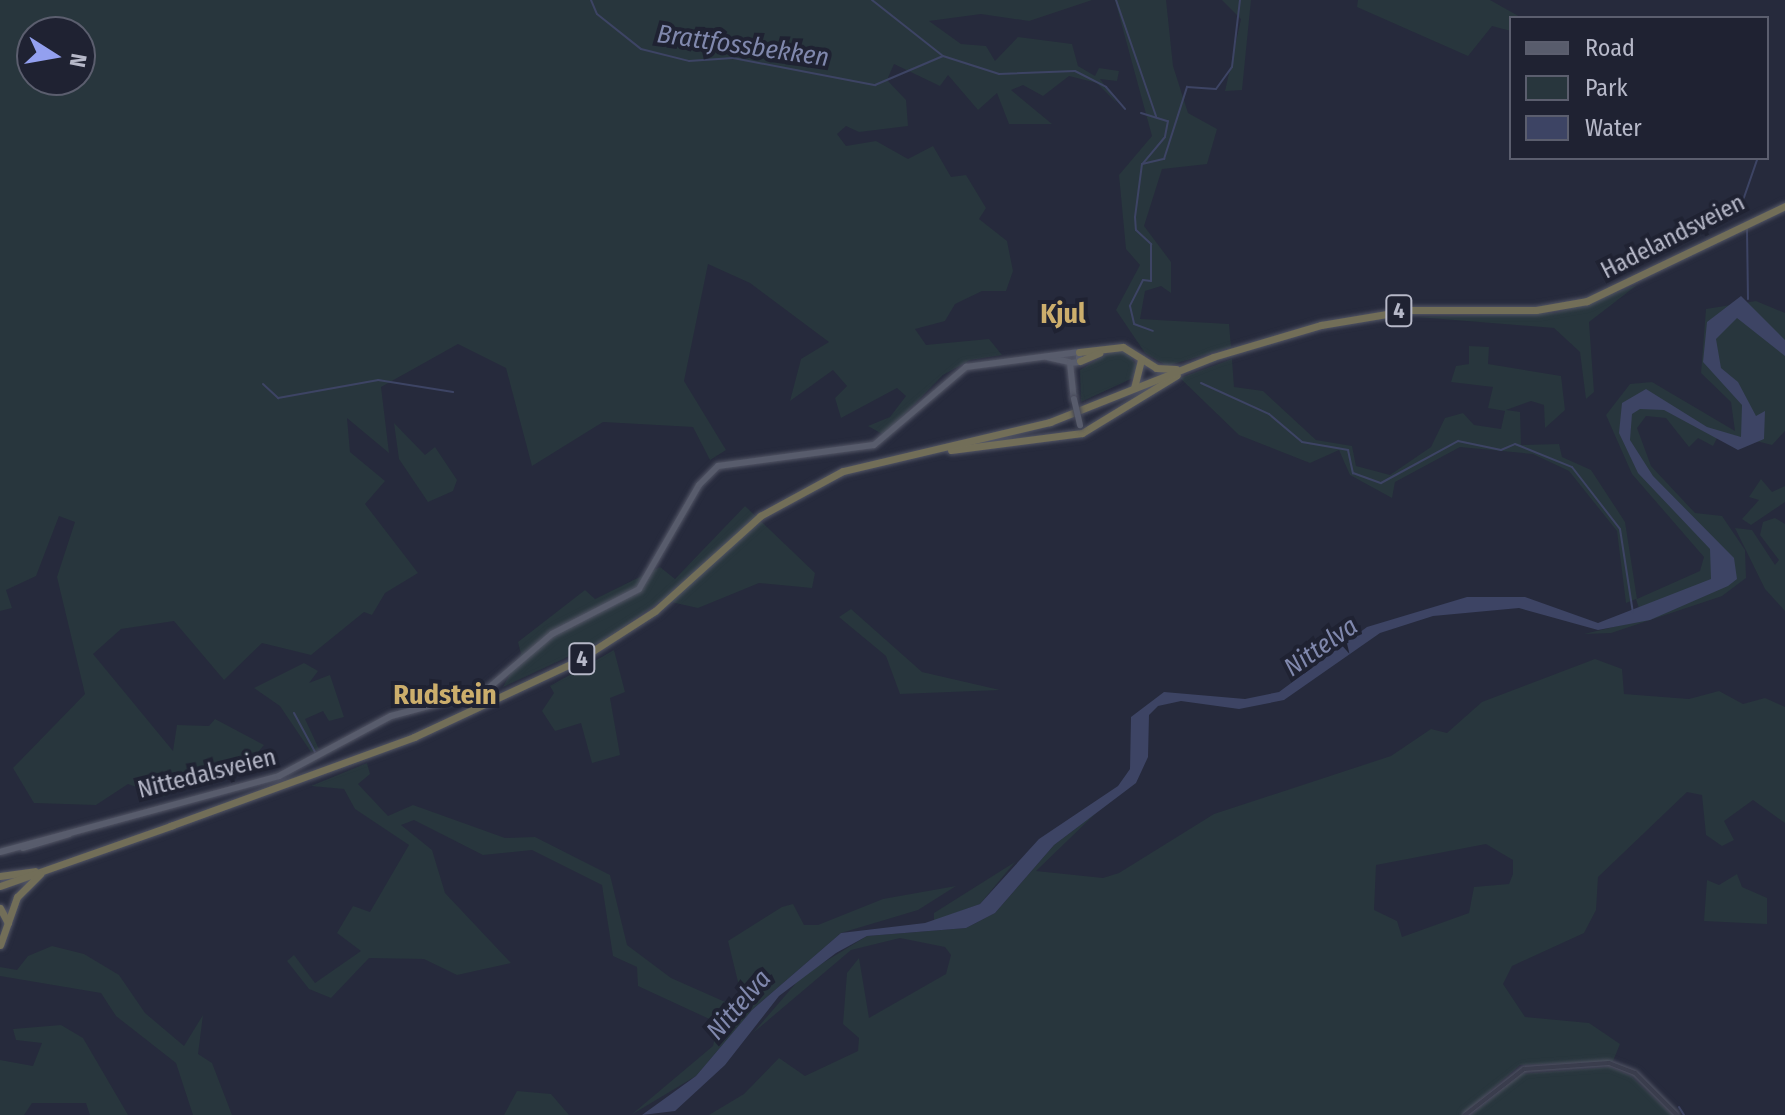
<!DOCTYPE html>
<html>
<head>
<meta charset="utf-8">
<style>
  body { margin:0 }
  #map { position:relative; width:1785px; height:1115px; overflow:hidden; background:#262a3c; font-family:"Fira Sans Condensed",sans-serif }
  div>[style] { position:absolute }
  .green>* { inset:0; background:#28363d }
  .water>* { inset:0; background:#3d4464 }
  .stream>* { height:2px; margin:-1px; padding:0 1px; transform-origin:1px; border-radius:1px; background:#3d4464 }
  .roads { filter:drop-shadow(0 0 2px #525565) drop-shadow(0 0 2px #525565) }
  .minor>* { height:4px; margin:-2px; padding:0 2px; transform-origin:2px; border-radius:2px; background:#3a3d4d }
  .major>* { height:6px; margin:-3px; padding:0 3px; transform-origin:3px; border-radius:3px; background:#585c6c }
  .highway>* { height:7px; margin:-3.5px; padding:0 3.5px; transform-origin:3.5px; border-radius:3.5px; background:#726e58 }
  .bridges { filter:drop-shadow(0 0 2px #434656) drop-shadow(0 0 2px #434656) }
  .major-bridge>* { height:6px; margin:-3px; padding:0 3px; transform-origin:3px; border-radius:3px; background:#585c6c }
  span { translate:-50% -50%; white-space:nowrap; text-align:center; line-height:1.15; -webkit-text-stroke:8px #1f2232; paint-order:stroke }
  .shield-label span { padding:2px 6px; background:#1f2232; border:2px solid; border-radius:6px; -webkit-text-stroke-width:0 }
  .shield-label { font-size:22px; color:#b6b8c8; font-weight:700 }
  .street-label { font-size:24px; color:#b6b8c8 }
  .water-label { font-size:26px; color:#8088ad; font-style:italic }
  .quarter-label { font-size:28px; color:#ccae6c; font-weight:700 }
  .legend { position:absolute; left:1509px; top:16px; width:260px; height:144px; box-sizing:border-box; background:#1f2232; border:2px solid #5b5e6e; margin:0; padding:10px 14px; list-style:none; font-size:24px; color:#b6b8c8 }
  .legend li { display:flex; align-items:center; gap:16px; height:40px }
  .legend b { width:40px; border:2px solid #5b5e6e }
  .north { position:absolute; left:16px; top:16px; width:80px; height:80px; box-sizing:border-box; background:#1f2232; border:2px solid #5b5e6e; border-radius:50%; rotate:101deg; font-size:22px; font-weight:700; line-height:32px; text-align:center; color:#b6b8c8 }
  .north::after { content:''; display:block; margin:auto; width:28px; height:36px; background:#93a0ef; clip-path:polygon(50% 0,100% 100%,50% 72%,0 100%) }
</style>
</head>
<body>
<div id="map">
  <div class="green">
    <div style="clip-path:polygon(evenodd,0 0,1092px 0,1029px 21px,981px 14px,929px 21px,961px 44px,986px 46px,995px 61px,1018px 37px,1072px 44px,1078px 66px,1095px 76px,1099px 68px,1119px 71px,1117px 81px,1100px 79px,1118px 104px,1097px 83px,1069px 76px,1043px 96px,1023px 85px,1011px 90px,1052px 124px,1009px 124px,997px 93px,978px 110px,948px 75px,940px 86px,894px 64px,887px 80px,906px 100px,908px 126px,859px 132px,846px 126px,837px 134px,846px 146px,876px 141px,908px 159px,933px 146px,951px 177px,966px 175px,986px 208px,979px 219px,1007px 241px,1013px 271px,1006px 291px,982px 291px,955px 304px,945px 321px,915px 329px,926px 345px,989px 339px,1002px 355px,970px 360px,943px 375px,884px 435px,868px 426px,890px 417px,906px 396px,897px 388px,841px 418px,835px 398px,847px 386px,833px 370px,790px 401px,801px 359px,829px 342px,750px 283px,708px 264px,684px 381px,726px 450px,710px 460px,693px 427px,603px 422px,532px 466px,506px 368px,458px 344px,381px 387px,389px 453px,347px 418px,350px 452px,385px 481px,365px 504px,418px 573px,385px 593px,372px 615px,364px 612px,311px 655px,262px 643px,224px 680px,174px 621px,121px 629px,93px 654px,173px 751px,177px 725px,209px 726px,215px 719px,264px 745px,243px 770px,230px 764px,223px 774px,189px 773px,164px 797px,128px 784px,96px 805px,34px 803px,13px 768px,85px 694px,57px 577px,75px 522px,59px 516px,36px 576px,6px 590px,12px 608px,0 611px,0 0,32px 32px,80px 32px,80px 80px,32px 80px,32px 32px)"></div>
    <div style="clip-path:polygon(1115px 0,1166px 0,1173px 66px,1188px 113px,1217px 129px,1207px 164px,1162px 169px,1144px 226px,1171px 262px,1171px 293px,1161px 286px,1145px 291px,1140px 319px,1229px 324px,1231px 347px,1167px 366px,1145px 353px,1116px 310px,1140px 265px,1126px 249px,1119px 175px,1152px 136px)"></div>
    <div style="clip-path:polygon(1222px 0,1251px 0,1242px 90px,1225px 91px,1241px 19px)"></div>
    <div style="clip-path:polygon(1358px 0,1490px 0,1522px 18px,1511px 18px,1511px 31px,1492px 26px,1468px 56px,1357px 7px)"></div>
    <div style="clip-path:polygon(1637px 285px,1589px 322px,1594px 392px,1586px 399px,1580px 352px,1554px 328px,1417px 317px,1556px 313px)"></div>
    <div style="clip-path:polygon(1756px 301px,1785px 313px,1785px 431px,1772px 445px,1720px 432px,1713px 446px,1698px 438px,1689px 447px,1666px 418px,1646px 416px,1637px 428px,1651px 466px,1695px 513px,1722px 516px,1745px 550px,1746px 578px,1722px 596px,1611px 633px,1584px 634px,1643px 620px,1636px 599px,1626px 603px,1617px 531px,1569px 471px,1533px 454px,1460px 447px,1395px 482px,1392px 498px,1350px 475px,1339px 450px,1310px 463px,1239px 435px,1180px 378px,1232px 359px,1234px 387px,1263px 391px,1316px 440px,1352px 446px,1356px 466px,1390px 475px,1431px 447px,1445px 418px,1463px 413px,1474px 425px,1501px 429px,1505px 411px,1488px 408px,1493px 387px,1451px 382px,1456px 366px,1469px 364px,1469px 346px,1489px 347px,1488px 364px,1561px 376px,1565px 410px,1545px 428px,1544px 405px,1531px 401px,1506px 410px,1520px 412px,1521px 445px,1559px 444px,1562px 457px,1591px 470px,1625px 522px,1637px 599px,1700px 571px,1704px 557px,1632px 474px,1606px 415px,1630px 384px,1652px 382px,1735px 431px,1731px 402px,1701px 373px,1706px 309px)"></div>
    <div style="clip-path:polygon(1114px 350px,1127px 352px,1139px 369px,1135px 377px,1081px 402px,1080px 370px)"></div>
    <div style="clip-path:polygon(394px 423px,425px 455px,435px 447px,457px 480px,453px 491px,428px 502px,399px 459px)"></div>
    <div style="clip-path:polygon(1761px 479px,1772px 492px,1785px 486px,1785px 502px,1751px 525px,1742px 519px,1759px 500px,1749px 497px)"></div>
    <div style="clip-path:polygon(745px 506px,815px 573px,812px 588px,759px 583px,698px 608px,662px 600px,606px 639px,503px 687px,521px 654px,518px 642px,585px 590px,595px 599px,660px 567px,675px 579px)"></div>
    <div style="clip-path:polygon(1775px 518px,1785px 524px,1785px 611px,1765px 589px,1735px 528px,1752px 530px,1775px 565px,1779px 560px,1760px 535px,1763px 522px)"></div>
    <div style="clip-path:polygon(851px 609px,922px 672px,1000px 690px,900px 694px,886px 656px,839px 617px)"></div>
    <div style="clip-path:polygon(614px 650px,625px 692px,610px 698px,620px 755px,592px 763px,581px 723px,555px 731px,542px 711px,554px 693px,550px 686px)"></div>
    <div style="clip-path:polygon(evenodd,1595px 659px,1622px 669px,1624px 694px,1689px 699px,1719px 691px,1743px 704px,1765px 698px,1785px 707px,1785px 823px,1753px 800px,1724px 821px,1734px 840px,1722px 846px,1706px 835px,1702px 795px,1687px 792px,1598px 877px,1596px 910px,1584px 933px,1512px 966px,1503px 984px,1525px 1017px,1589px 1023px,1620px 1044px,1613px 1061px,1520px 1065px,1462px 1115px,709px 1115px,744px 1094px,779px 1058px,805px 1076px,858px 1051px,859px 1038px,843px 1024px,847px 973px,859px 958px,869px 1018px,946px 974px,951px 955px,945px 947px,900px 938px,851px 950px,753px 1033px,803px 975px,867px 936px,966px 928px,995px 913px,1054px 845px,1096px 813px,1036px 871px,1103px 878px,1119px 873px,1214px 814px,1391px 756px,1431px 729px,1447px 733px,1482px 702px,1595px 659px,1486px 844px,1513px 860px,1513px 874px,1509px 884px,1474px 887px,1469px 913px,1402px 937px,1397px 921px,1374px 910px,1376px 865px,1486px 844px)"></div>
    <div style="clip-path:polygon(304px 663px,318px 671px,309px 683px,330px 675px,344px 717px,329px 721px,323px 711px,305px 719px,319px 749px,311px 752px,280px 706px,254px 688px)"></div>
    <div style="clip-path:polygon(367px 763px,370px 774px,358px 784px,388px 816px,413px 805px,505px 838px,535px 837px,610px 875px,627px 945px,671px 978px,732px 1005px,740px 990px,728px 941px,782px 907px,793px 904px,804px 925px,818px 925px,883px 899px,956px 886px,918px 910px,841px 933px,752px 1010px,696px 1076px,631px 1115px,713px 1046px,718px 1023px,638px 986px,637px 967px,613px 956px,602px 885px,532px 850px,483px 855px,414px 820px,401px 825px,432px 850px,445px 893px,511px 963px,457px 975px,424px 959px,369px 958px,331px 998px,309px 989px,287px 961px,294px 955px,315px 983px,361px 951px,337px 933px,353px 906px,370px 912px,409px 845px,355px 809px,344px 789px,311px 786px)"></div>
    <div style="clip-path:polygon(1015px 862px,980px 904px,934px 921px,934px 913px)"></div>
    <div style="clip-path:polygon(1737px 874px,1742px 887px,1767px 898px,1767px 924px,1704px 921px,1707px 880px,1719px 885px)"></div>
    <div style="clip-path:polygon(52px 946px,84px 954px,119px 975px,145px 1013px,184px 1046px,203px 1015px,198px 1054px,212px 1063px,232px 1115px,193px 1115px,176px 1063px,116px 1016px,101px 993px,0 976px,0 967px,17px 970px,28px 956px)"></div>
    <div style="clip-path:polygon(61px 1025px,83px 1038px,128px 1115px,90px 1115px,86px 1103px,32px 1103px,24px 1115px,0 1115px,0 1060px,33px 1066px,42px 1043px,16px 1040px,13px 1029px)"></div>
    <div style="clip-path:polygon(1610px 1067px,1631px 1076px,1672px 1115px,1471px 1115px,1522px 1074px)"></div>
    <div style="clip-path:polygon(517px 1091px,551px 1094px,569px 1115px,504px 1115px)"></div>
  </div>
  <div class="water">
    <div style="clip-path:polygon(1741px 296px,1785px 340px,1785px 356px,1737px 318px,1716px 339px,1721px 368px,1738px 382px,1756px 416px,1765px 411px,1764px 439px,1738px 450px,1664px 410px,1640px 409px,1632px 414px,1630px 440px,1653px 476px,1734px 558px,1737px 579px,1728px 586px,1650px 620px,1598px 630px,1519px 608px,1433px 616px,1380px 633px,1284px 700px,1239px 709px,1181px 701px,1158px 706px,1149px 715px,1148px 757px,1136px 783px,1054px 845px,995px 913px,966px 928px,867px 936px,836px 953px,779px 996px,725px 1065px,675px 1111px,642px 1115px,696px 1076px,752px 1010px,841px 933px,925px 923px,980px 904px,1039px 839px,1118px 786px,1130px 769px,1131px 717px,1164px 692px,1245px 699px,1279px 692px,1367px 627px,1467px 597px,1525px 597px,1598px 623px,1711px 579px,1710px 549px,1638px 473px,1619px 433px,1622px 403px,1646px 389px,1707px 427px,1741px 437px,1742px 405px,1703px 362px,1707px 322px)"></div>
  </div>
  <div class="stream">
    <div style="left:591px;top:0;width:15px;rotate:67deg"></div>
    <div style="left:597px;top:14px;width:56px;rotate:38.5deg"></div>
    <div style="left:641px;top:49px;width:49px;rotate:14deg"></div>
    <div style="left:689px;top:61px;width:44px;rotate:-3.9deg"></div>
    <div style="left:733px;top:58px;width:145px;rotate:10.8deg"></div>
    <div style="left:875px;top:85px;width:74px;rotate:-23.1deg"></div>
    <div style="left:943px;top:56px;width:59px;rotate:17.8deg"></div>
    <div style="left:999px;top:74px;width:76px;rotate:-2.3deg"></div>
    <div style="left:1075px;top:71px;width:35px;rotate:27deg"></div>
    <div style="left:1106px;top:87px;width:29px;rotate:49deg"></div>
    <div style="left:872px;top:0;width:90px;rotate:38.3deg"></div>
    <div style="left:1116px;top:0;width:123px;rotate:71deg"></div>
    <div style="left:1141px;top:113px;width:28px;rotate:17deg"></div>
    <div style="left:1168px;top:121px;width:16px;rotate:101deg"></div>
    <div style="left:1165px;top:137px;width:35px;rotate:130deg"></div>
    <div style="left:1142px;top:164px;width:53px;rotate:97.5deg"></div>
    <div style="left:1135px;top:217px;width:13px;rotate:86deg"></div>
    <div style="left:1136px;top:230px;width:21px;rotate:43deg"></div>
    <div style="left:1151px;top:244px;width:37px;rotate:90deg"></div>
    <div style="left:1151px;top:281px;width:8px;rotate:-173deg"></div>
    <div style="left:1143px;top:280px;width:29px;rotate:117deg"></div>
    <div style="left:1130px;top:306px;width:18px;rotate:77deg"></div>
    <div style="left:1134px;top:324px;width:20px;rotate:20deg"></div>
    <div style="left:1142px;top:164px;width:23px;rotate:-13deg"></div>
    <div style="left:1164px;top:159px;width:76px;rotate:-72.3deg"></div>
    <div style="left:1187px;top:87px;width:29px;rotate:4deg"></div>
    <div style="left:1216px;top:89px;width:27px;rotate:-54deg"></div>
    <div style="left:1232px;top:67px;width:67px;rotate:-83.2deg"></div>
    <div style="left:1740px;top:209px;width:52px;rotate:-70.9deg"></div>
    <div style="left:1747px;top:229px;width:70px;rotate:89.2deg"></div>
    <div style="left:1201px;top:383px;width:75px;rotate:24.5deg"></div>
    <div style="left:1269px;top:414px;width:43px;rotate:40.3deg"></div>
    <div style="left:1302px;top:442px;width:47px;rotate:9.9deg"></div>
    <div style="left:1348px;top:450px;width:24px;rotate:78deg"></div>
    <div style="left:1353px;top:473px;width:30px;rotate:20deg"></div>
    <div style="left:1381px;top:483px;width:88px;rotate:-28.6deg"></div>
    <div style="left:1458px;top:441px;width:44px;rotate:11.8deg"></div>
    <div style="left:1501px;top:450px;width:15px;rotate:-23deg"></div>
    <div style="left:1515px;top:444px;width:61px;rotate:22deg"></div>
    <div style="left:1572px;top:467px;width:78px;rotate:52.3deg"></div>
    <div style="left:1620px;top:529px;width:85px;rotate:81.2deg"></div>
    <div style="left:263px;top:384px;width:21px;rotate:43deg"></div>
    <div style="left:278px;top:398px;width:102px;rotate:-10.2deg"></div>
    <div style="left:378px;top:380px;width:76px;rotate:9.1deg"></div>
    <div style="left:294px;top:713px;width:44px;rotate:61.7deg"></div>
    <div style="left:1679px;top:1107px;width:9px;rotate:58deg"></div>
  </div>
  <div class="roads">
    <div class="minor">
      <div style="left:1465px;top:1115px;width:75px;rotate:-37.9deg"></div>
      <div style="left:1524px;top:1069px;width:85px;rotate:-4deg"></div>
      <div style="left:1609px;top:1063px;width:28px;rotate:21deg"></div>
      <div style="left:1635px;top:1073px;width:59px;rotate:45deg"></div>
    </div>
    <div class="major">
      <div style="left:1047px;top:357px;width:23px;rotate:13deg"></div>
      <div style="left:1070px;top:363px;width:36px;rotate:84deg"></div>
      <div style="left:23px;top:848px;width:48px;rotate:-16.9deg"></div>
      <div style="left:0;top:852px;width:289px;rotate:-15.2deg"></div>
      <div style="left:279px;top:776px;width:127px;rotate:-28.2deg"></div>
      <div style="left:391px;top:716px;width:97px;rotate:-14.9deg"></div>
      <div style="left:485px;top:691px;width:88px;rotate:-40.4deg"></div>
      <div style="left:552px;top:634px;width:98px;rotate:-27.3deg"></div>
      <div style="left:639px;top:589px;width:120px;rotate:-60deg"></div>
      <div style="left:699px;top:485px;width:27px;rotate:-45deg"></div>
      <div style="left:718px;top:466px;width:157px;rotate:-7.7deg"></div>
      <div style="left:874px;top:445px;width:121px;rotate:-40.3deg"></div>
      <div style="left:966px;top:367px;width:114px;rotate:-7.6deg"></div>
      <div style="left:1079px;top:352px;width:10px;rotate:90deg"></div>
      <div style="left:1079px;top:362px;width:9px;rotate:174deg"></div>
    </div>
    <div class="highway">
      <div style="left:1079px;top:352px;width:44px;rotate:-6.5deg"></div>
      <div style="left:1123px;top:347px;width:39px;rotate:32deg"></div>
      <div style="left:1156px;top:368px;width:20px;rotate:3deg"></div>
      <div style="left:1080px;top:361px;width:21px;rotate:-23deg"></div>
      <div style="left:1134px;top:388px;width:30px;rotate:-76deg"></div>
      <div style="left:951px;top:450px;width:132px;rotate:-7.4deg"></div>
      <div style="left:1082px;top:433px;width:111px;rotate:-31.4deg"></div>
      <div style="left:170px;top:826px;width:260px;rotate:-20deg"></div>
      <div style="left:414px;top:737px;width:180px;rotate:-25deg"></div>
      <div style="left:577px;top:661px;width:93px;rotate:-32.7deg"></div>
      <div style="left:655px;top:611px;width:142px;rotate:-42.1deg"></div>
      <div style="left:760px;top:516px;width:94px;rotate:-28.5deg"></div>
      <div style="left:843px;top:471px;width:213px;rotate:-13.3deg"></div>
      <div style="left:1050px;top:422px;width:175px;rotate:-21.7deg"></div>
      <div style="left:1213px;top:357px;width:113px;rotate:-16.5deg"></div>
      <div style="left:1321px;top:325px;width:91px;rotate:-9.5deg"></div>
      <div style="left:1411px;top:310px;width:125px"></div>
      <div style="left:1536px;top:310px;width:52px;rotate:-10deg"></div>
      <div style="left:1587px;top:301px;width:220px;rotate:-25.6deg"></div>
      <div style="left:0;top:876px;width:35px;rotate:-8deg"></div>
      <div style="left:0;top:886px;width:183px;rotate:-19.4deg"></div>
      <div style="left:0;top:908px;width:17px;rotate:62deg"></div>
      <div style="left:0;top:945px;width:51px;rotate:-70.5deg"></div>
      <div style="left:17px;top:897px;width:33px;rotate:-45deg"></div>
    </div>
  </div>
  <div class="bridges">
    <div class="major-bridge">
      <div style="left:1074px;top:399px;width:27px;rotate:77deg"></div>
    </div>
  </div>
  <div class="shield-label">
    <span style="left:1399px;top:311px">4</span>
    <span style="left:582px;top:659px">4</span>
  </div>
  <div class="street-label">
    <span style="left:1673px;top:237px;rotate:-27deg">Hadelandsveien</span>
    <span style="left:207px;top:774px;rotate:-14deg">Nittedalsveien</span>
  </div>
  <div class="water-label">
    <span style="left:743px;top:46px;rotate:8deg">Brattfossbekken</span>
    <span style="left:1321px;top:647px;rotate:-35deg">Nittelva</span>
    <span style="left:739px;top:1005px;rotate:-49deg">Nittelva</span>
  </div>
  <div class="quarter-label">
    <span style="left:1063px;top:314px">Kjul</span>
    <span style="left:445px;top:695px">Rudstein</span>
  </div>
  <ul class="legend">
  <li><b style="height:10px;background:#585c6c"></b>Road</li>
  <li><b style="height:22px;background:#28363d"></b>Park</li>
  <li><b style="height:22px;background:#3d4464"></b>Water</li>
  </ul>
  <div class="north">N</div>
</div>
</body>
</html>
